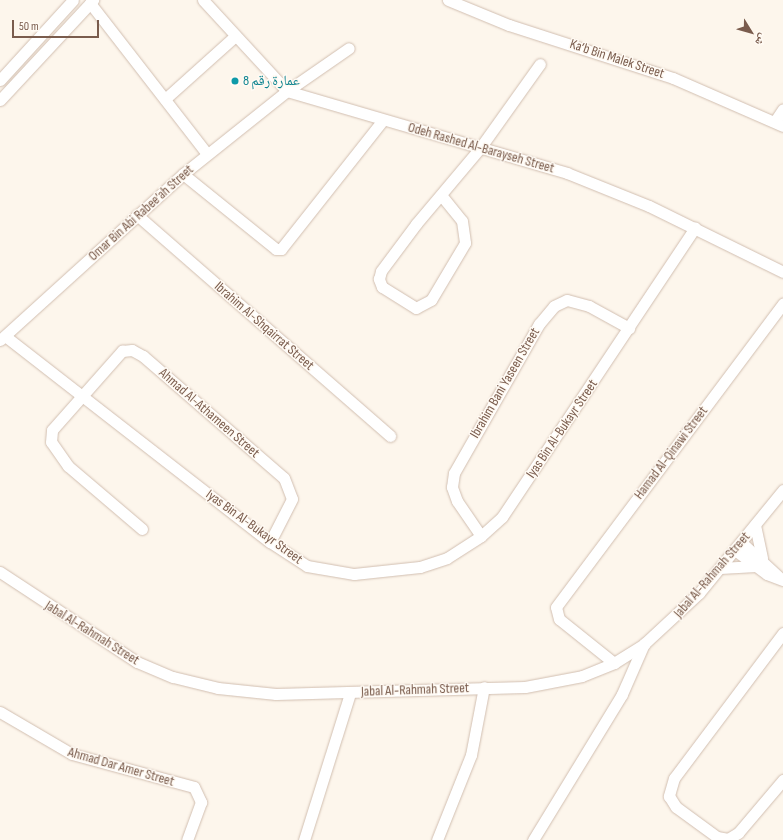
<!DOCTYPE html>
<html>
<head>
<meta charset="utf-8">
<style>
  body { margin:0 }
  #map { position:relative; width:783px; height:840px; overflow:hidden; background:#fdf6ec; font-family:"Sofia Sans Condensed","Noto Naskh Arabic",sans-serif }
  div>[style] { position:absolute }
  .roads { filter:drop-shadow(0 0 1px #d1beb0) drop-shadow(0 0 1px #d1beb0) }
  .minor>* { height:11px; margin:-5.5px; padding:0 5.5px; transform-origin:5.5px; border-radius:5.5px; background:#fff }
  .dots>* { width:11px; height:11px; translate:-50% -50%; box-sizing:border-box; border:2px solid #fffaf3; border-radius:50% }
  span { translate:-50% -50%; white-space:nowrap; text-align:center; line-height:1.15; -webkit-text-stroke:3px #fffaf3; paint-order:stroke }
  .street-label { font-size:14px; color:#7a5c4d }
  .culture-label { font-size:14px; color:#0d838f }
  .left { translate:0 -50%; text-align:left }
  .north { position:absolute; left:731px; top:12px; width:40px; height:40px; -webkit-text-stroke:3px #fffaf3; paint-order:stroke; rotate:127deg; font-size:11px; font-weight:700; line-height:16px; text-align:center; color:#7a5c4d }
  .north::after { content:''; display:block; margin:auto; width:14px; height:18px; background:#7a5c4d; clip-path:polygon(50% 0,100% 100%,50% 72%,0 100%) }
  .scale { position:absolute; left:12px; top:20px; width:87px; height:18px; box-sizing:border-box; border:2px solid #7a5c4d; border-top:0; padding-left:5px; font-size:12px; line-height:14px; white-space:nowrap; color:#7a5c4d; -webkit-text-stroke:3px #fffaf3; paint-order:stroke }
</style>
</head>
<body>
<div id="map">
  <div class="roads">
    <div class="minor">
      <div style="left:203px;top:0;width:124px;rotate:47.3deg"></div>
      <div style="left:287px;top:91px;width:292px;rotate:16.3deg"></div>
      <div style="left:567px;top:173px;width:88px;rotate:21.9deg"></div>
      <div style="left:649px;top:206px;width:149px;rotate:26.2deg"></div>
      <div style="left:448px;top:0;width:66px;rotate:22.3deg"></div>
      <div style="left:509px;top:25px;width:172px;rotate:17.9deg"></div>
      <div style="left:673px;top:78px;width:120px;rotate:23.6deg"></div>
      <div style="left:90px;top:3px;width:191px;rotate:52.2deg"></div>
      <div style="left:0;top:80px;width:108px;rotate:-47.6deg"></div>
      <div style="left:165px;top:99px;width:93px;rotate:-41.9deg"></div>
      <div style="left:0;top:100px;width:137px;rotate:-47.1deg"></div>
      <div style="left:775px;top:121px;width:14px;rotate:-56deg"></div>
      <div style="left:183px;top:174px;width:119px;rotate:38.9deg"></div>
      <div style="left:276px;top:249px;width:5px"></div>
      <div style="left:281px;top:249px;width:164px;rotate:-51.7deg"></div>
      <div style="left:441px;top:195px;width:33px;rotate:51deg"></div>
      <div style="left:462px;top:221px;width:22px;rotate:82deg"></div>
      <div style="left:465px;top:243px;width:66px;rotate:120.8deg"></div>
      <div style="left:431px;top:300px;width:17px;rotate:152deg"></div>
      <div style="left:416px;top:308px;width:40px;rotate:-148deg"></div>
      <div style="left:382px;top:287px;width:9px;rotate:-111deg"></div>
      <div style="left:379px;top:279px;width:8px;rotate:-76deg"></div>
      <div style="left:381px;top:271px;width:59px;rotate:-53.3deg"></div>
      <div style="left:416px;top:224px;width:99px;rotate:-49.9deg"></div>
      <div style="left:480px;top:148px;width:103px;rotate:-54.5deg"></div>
      <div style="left:137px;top:215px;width:336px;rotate:41.1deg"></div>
      <div style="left:5px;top:336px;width:336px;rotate:37.9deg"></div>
      <div style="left:270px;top:542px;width:44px;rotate:33deg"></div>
      <div style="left:307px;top:566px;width:48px;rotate:9.7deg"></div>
      <div style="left:354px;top:574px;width:66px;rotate:-6.1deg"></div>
      <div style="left:420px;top:567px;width:28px;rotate:-18deg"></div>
      <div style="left:447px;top:558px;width:40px;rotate:-32.9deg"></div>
      <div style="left:481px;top:536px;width:28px;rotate:-42deg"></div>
      <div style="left:502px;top:517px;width:348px;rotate:-56.3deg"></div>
      <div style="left:0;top:340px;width:247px;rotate:-42.2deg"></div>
      <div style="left:183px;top:174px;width:133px;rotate:-38.6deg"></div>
      <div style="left:287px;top:91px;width:75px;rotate:-34.7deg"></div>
      <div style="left:755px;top:525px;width:34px;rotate:78deg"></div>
      <div style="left:142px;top:529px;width:97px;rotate:-139.6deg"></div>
      <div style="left:68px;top:466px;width:29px;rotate:-125deg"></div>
      <div style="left:51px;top:442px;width:12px;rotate:-85deg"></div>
      <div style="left:52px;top:430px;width:106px;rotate:-48.5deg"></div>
      <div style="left:122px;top:351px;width:10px;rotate:-6deg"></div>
      <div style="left:132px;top:350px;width:13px;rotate:29deg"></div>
      <div style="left:143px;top:356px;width:186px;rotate:40.9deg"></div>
      <div style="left:284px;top:478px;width:22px;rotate:69deg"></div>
      <div style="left:292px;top:499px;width:48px;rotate:117.1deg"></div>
      <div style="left:481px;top:536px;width:42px;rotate:-124.4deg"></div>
      <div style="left:457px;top:501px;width:15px;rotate:-110deg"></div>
      <div style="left:452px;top:487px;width:14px;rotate:-82deg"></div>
      <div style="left:454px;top:473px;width:172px;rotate:-60.3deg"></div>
      <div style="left:539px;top:324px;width:23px;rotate:-50deg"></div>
      <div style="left:554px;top:306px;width:14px;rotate:-25deg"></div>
      <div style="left:567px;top:300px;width:23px;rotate:15deg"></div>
      <div style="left:589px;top:306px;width:46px;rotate:28.8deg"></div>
      <div style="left:741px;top:542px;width:53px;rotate:42.7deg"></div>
      <div style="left:735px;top:550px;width:40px;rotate:37deg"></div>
      <div style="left:767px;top:574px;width:17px;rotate:21deg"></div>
      <div style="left:720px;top:568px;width:36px;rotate:-3deg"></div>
      <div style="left:0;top:572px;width:164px;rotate:33.3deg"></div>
      <div style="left:137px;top:662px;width:39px;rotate:23deg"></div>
      <div style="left:173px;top:677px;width:46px;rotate:13.7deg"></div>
      <div style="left:218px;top:688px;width:58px;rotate:5.9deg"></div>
      <div style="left:276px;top:694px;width:249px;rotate:-1.6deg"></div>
      <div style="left:525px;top:687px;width:58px;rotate:-10.9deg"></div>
      <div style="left:582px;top:676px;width:35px;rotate:-22deg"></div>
      <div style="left:614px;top:663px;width:36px;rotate:-32deg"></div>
      <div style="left:644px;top:644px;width:75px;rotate:-42.8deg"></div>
      <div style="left:699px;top:593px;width:133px;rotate:-50.8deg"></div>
      <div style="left:783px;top:633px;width:181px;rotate:126.9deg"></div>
      <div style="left:674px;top:778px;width:19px;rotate:106deg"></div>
      <div style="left:669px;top:796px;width:13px;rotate:58deg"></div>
      <div style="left:676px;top:807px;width:51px;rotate:36.2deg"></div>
      <div style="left:717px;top:837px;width:11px;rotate:10deg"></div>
      <div style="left:728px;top:839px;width:12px;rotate:-31deg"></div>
      <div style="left:738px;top:833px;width:70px;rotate:-49.7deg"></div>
      <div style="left:614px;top:663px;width:70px;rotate:-141.3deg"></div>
      <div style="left:559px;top:619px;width:12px;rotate:-104deg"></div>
      <div style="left:556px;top:607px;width:379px;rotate:-53.2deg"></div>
      <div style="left:0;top:712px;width:83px;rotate:30.3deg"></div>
      <div style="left:72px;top:754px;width:126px;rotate:15.1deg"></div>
      <div style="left:194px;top:787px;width:17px;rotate:65deg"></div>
      <div style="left:201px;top:802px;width:40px;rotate:110.2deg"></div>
      <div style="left:304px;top:840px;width:154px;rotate:-72.6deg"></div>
      <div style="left:437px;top:840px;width:92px;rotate:-68.2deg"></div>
      <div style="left:471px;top:755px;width:69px;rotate:-79.2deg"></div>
      <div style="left:533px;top:840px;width:171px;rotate:-58.6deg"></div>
      <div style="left:622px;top:694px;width:55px;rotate:-66.3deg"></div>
    </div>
  </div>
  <div class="dots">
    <div style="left:235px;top:81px;background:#0f9aa8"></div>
  </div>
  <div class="street-label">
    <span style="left:617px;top:59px;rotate:18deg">Ka’b Bin Malek Street</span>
    <span style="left:481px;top:148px;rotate:16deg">Odeh Rashed Al-Barayseh Street</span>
    <span style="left:141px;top:213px;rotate:-42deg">Omar Bin Abi Rabee’ah Street</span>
    <span style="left:264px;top:326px;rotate:41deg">Ibrahim Al-Shqairrat Street</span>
    <span style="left:505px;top:383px;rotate:-60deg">Ibrahim Bani Yaseen Street</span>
    <span style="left:209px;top:413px;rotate:41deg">Ahmad Al-Athameen Street</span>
    <span style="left:562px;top:429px;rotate:-56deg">Iyas Bin Al-Bukayr Street</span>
    <span style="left:671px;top:453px;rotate:-53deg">Hamad Al-Qinawi Street</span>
    <span style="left:254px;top:527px;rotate:36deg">Iyas Bin Al-Bukayr Street</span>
    <span style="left:712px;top:575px;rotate:-49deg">Jabal Al-Rahmah Street</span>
    <span style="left:92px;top:633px;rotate:32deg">Jabal Al-Rahmah Street</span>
    <span style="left:415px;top:690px;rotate:-2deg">Jabal Al-Rahmah Street</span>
    <span style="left:121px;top:767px;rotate:16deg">Ahmad Dar Amer Street</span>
  </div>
  <div class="culture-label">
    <span class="left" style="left:243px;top:81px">عمارة رقم 8</span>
  </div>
  <div class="north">ش</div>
  <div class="scale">50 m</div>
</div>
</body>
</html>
